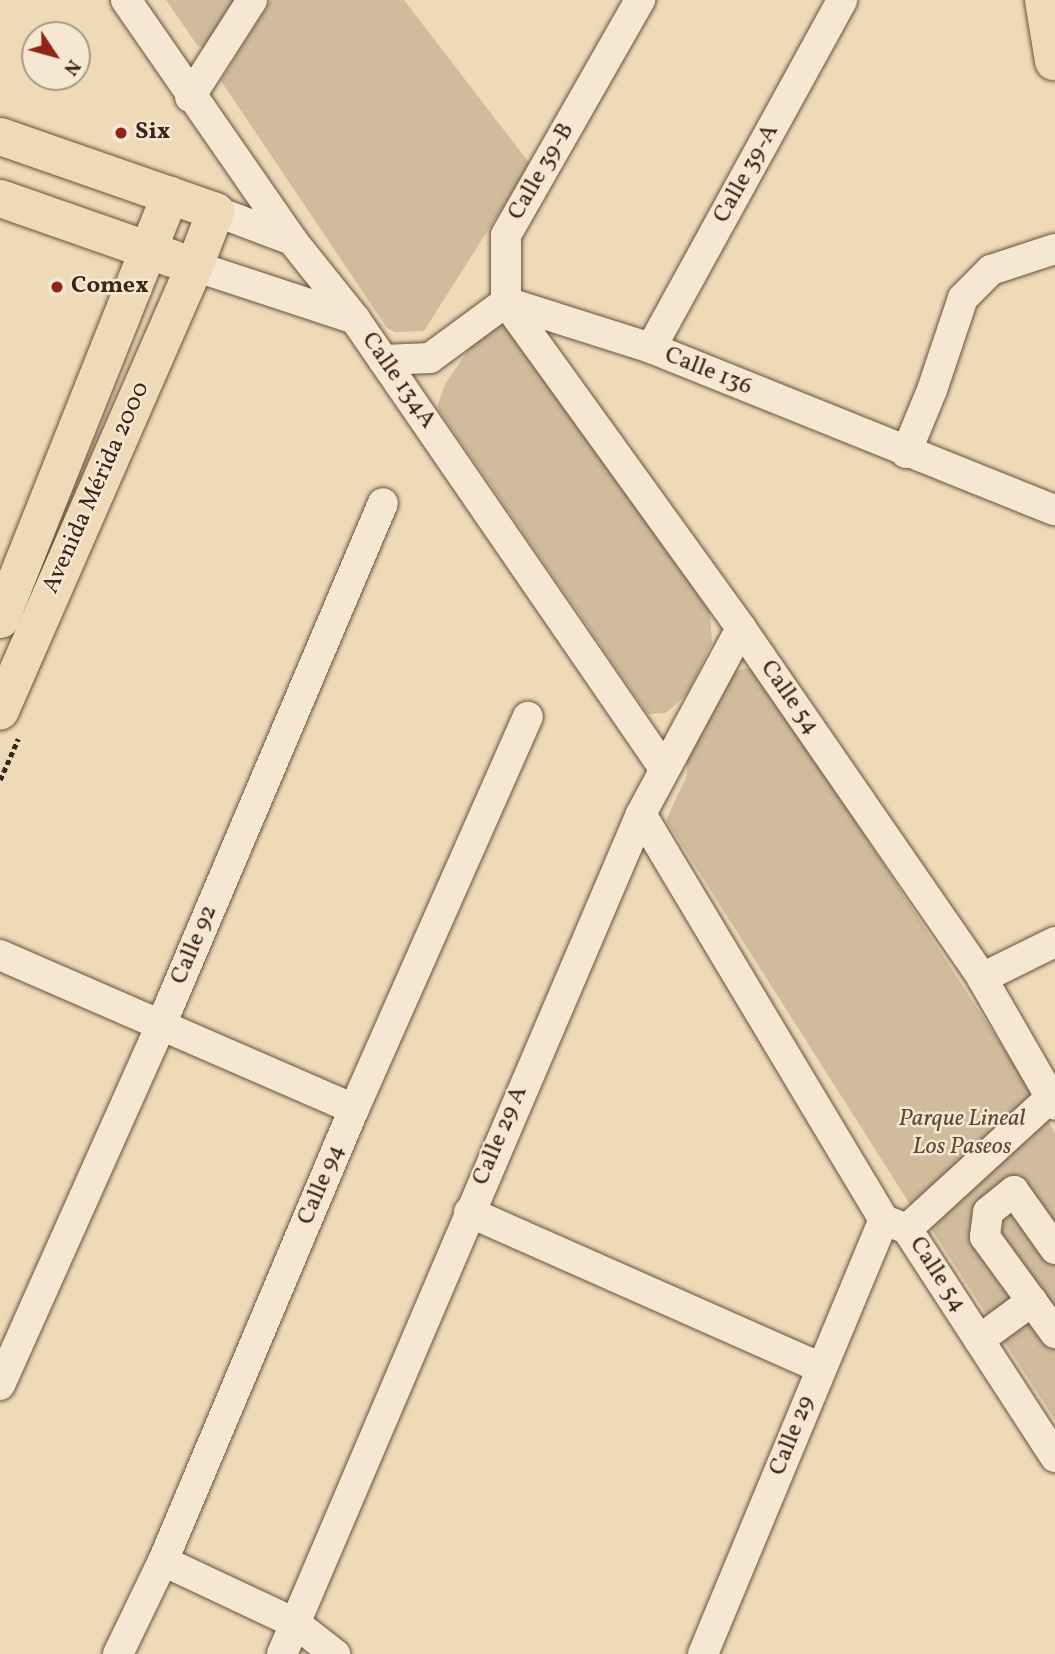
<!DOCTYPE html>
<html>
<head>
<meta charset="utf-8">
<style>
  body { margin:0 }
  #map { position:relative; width:1055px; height:1654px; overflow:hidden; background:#efdab8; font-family:Vollkorn,serif }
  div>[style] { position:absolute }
  .green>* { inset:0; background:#d0bb9c }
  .path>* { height:4.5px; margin-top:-2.25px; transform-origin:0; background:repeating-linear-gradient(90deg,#3a2415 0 5px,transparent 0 8.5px) }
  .roads { filter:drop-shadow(0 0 2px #67523e) drop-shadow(0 0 2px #67523e) }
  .minor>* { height:30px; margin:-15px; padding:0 15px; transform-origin:15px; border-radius:15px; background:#f5e7d1 }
  .major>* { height:37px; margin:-18.5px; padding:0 18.5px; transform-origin:18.5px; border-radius:18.5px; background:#efdab8 }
  .highway>* { height:38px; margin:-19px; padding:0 19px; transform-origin:19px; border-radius:19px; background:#efdab8 }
  .dots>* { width:19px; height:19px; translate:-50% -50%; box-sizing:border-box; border:4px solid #f5e7d1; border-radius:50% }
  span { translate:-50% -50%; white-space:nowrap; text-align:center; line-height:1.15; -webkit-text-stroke:5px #f5e7d1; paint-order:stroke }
  .poi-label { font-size:24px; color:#3a2415; font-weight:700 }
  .left { translate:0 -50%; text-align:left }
  .street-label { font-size:24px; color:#3a2415 }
  .park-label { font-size:24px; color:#604a37; font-style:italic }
  .north { position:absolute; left:21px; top:21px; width:70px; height:70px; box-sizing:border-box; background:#f5e7d1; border:2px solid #aa9986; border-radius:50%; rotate:126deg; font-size:19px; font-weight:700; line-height:28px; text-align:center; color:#3a2415 }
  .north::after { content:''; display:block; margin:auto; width:24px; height:32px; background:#8f2418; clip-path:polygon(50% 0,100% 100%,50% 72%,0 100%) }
</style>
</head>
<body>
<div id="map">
  <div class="green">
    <div style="clip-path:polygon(166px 0,243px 0,205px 48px,197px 45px)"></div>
    <div style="clip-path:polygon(271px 0,404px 0,530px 164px,424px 331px,395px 332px,387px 328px,221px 81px)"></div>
    <div style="clip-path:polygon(499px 325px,514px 329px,710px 612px,712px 643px,687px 694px,666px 713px,648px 714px,437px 407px,445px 384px,482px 330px)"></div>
    <div style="clip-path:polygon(746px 668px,759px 674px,1032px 1092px,1055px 1133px,1055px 1420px,922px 1215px,911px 1206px,666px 820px,687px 775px,687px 760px,727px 674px)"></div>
  </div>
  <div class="path">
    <div style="left:0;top:780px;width:45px;rotate:-66.3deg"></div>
  </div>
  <div class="roads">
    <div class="minor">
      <div style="left:126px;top:0;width:292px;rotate:55.3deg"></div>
      <div style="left:292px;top:240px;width:101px;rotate:51.4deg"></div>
      <div style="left:355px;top:319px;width:544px;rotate:55.49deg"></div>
      <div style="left:190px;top:97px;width:115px;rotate:-57.4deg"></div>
      <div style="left:215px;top:211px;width:82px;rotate:20.6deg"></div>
      <div style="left:194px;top:266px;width:169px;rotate:18.2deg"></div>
      <div style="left:506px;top:302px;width:402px;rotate:54.2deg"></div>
      <div style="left:741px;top:628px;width:425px;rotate:55.4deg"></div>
      <div style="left:982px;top:978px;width:146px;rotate:60.1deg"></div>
      <div style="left:506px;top:302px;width:152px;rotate:17.6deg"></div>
      <div style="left:651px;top:348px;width:435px;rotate:21.9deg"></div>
      <div style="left:651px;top:348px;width:397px;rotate:-61.2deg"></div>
      <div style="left:383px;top:360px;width:47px;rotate:-2.4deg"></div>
      <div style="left:430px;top:358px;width:94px;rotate:-36.4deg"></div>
      <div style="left:506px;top:302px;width:67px;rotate:-90deg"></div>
      <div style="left:506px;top:235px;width:271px;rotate:-60.3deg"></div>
      <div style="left:906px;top:453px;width:68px;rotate:-67.6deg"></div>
      <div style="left:932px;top:390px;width:97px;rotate:-71.4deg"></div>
      <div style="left:963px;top:298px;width:40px;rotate:-45deg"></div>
      <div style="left:991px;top:270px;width:67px;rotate:-18.2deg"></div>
      <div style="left:641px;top:814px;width:473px;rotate:59.1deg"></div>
      <div style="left:884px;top:1220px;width:25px;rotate:21deg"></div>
      <div style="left:907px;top:1229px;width:272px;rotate:57deg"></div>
      <div style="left:0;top:955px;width:386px;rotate:23.5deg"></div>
      <div style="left:982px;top:978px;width:81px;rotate:-26.3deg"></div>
      <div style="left:469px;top:1212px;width:385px;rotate:23.9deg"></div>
      <div style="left:907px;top:1229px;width:194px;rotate:-42.5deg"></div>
      <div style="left:1055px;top:1249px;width:71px;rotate:-125.3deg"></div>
      <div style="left:1014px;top:1191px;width:33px;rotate:141deg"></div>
      <div style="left:988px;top:1212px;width:25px;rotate:97deg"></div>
      <div style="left:985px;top:1237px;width:119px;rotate:53.9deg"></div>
      <div style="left:979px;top:1340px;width:66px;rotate:-36.3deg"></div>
      <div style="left:0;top:1385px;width:394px;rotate:-65.9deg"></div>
      <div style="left:161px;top:1025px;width:567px;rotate:-66.96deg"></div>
      <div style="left:163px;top:1561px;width:146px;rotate:25.2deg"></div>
      <div style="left:295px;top:1623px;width:51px;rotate:37.8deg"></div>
      <div style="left:118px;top:1654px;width:103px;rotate:-64.2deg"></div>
      <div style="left:163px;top:1561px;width:491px;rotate:-67.1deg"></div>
      <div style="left:354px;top:1109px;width:429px;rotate:-66.1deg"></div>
      <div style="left:282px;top:1654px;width:913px;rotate:-66.86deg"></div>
      <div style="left:641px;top:814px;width:211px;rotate:-61.7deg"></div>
      <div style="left:703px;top:1654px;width:470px;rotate:-67.4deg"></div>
    </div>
    <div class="major">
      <div style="left:0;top:136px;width:228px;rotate:19.2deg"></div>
      <div style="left:215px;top:211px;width:59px;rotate:110.9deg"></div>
      <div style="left:194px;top:266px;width:485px;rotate:113.6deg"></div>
      <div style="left:0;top:198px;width:184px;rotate:19.3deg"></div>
      <div style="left:0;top:619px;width:457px;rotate:-68.2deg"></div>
    </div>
    <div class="highway">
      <div style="left:1044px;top:0;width:62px;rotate:80.7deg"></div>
    </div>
  </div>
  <div class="dots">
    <div style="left:121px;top:133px;background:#8f2418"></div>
    <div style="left:57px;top:287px;background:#8f2418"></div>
  </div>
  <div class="poi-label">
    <span class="left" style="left:135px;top:133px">Six</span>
    <span class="left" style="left:71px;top:287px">Comex</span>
  </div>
  <div class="street-label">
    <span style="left:542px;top:172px;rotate:-60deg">Calle 39-B</span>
    <span style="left:747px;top:174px;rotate:-61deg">Calle 39-A</span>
    <span style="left:708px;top:372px;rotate:22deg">Calle 136</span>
    <span style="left:398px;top:381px;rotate:55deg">Calle 134A</span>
    <span style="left:97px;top:488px;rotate:-66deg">Avenida Mérida 2000</span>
    <span style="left:789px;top:698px;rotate:55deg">Calle 54</span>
    <span style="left:195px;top:945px;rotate:-67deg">Calle 92</span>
    <span style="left:501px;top:1136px;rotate:-67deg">Calle 29 A</span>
    <span style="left:322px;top:1185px;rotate:-67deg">Calle 94</span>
    <span style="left:937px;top:1275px;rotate:57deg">Calle 54</span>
    <span style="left:793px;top:1436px;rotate:-68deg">Calle 29</span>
  </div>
  <div class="park-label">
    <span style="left:962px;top:1134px">Parque Lineal<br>Los Paseos</span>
  </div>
  <div class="north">N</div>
</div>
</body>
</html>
